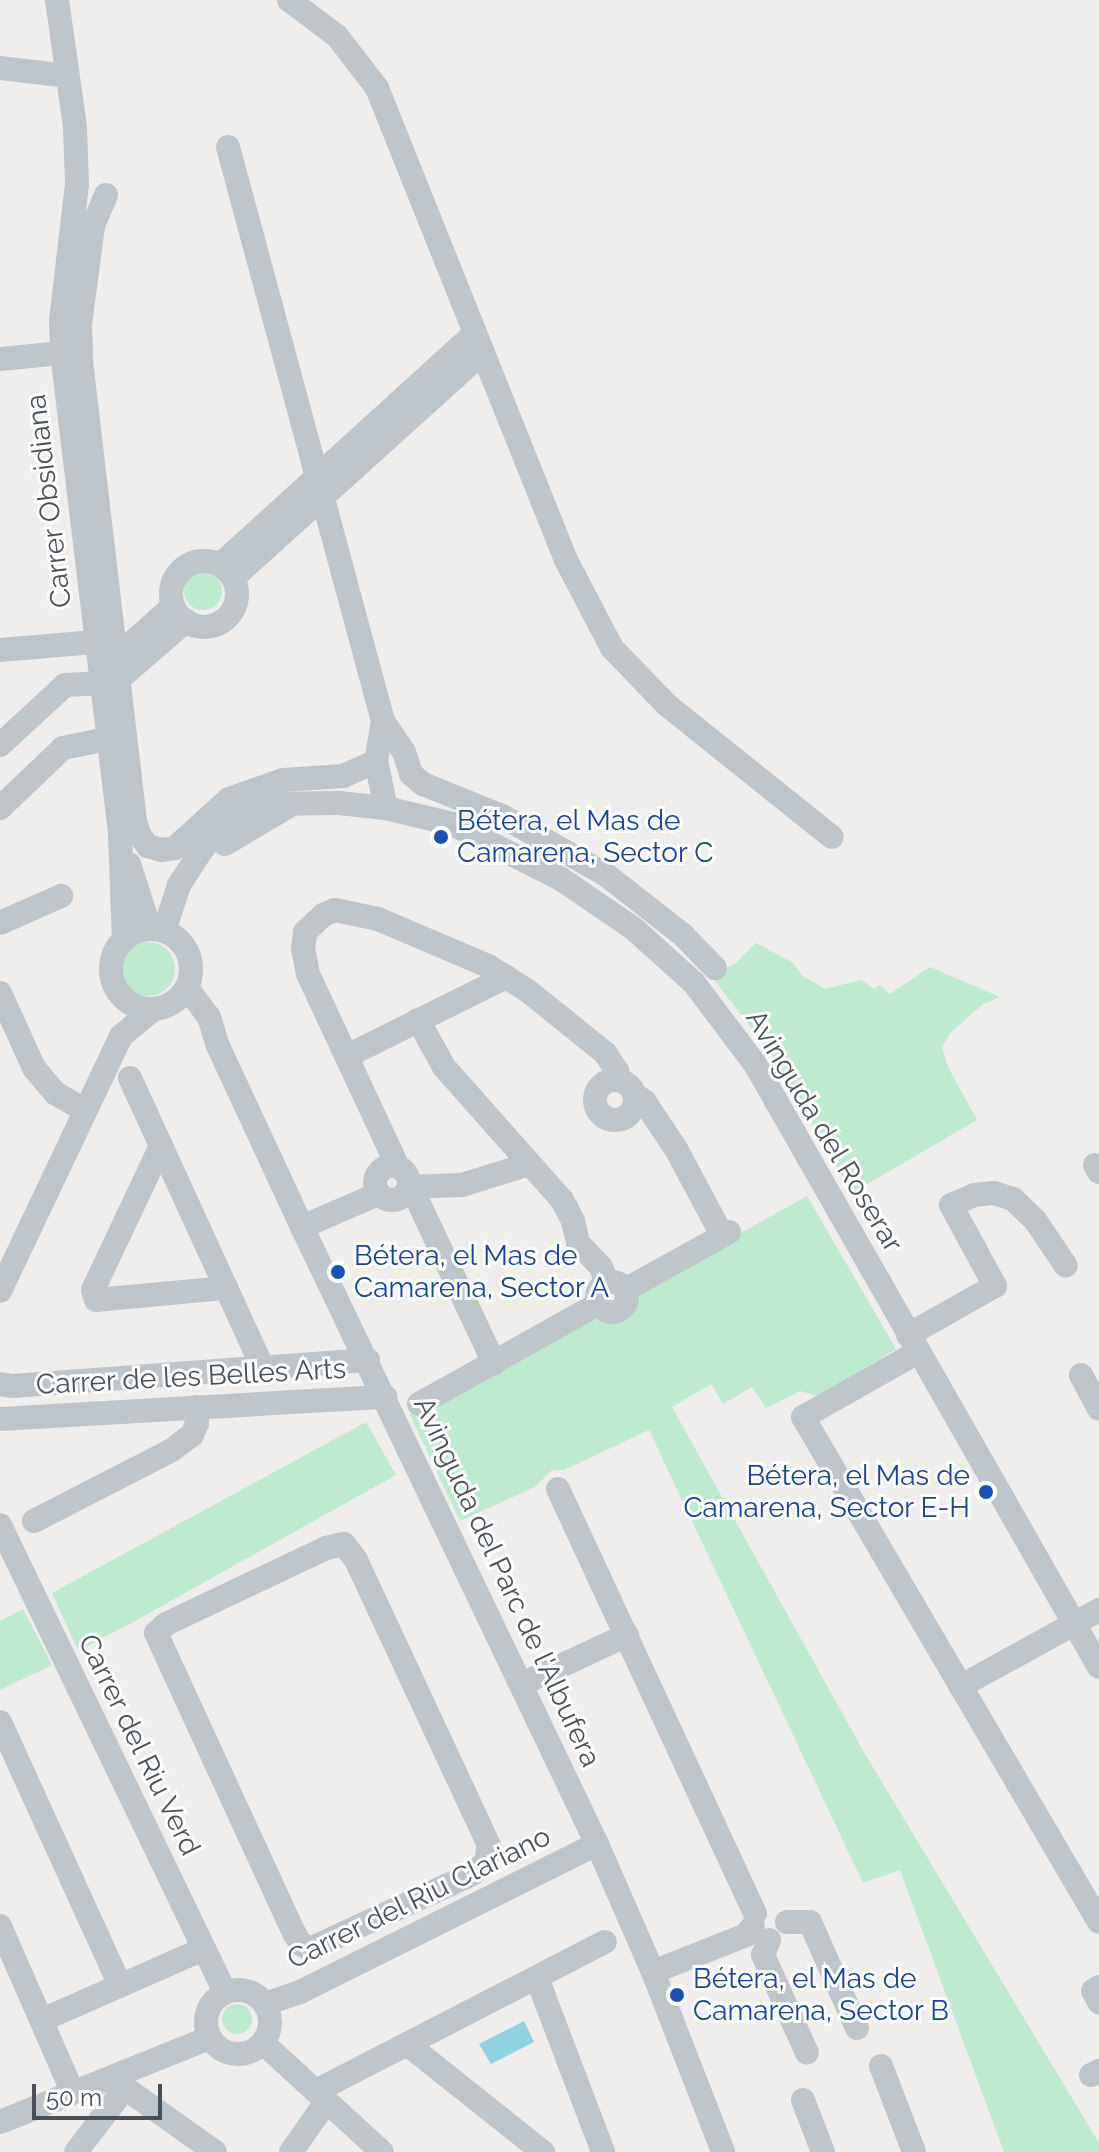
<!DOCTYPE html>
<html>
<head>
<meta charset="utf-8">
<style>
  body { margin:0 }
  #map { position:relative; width:1099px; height:2152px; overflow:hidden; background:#f0eded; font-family:Raleway,sans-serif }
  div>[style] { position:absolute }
  .green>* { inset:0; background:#beeacf }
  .round { border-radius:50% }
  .water>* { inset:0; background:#8fd3e3 }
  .minor>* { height:24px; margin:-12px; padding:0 12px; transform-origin:12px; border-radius:12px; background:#bdc5cb }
  .minor>.ring { margin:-12px; padding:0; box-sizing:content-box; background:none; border:24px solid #bdc5cb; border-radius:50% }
  .dots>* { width:22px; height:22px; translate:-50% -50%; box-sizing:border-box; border:4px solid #fff; border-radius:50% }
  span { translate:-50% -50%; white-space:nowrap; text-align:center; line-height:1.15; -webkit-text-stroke:6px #fff; paint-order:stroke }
  .street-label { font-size:28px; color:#475059 }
  .transit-label { font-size:28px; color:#164399 }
  .left { translate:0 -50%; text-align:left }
  .right { translate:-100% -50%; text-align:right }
  .scale { position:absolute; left:32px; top:2084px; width:130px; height:36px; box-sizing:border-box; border:4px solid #475059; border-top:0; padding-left:10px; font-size:24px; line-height:28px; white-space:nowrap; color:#475059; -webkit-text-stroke:6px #fff; paint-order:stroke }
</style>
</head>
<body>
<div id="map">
  <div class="green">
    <div class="round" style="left:184px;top:572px;width:38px;height:38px"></div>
    <div class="round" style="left:121px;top:942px;width:54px;height:54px"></div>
    <div style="clip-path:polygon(756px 943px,792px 962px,803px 976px,825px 989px,861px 980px,874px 989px,880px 985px,890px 994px,930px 967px,1000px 997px,983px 1004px,951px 1032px,942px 1047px,948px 1067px,977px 1120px,852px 1193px,778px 1063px,712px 977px,737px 962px)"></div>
    <div style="clip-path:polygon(807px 1196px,896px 1349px,818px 1396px,800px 1391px,766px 1408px,752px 1387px,723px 1404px,711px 1384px,672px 1407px,865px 1754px,1099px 2143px,1099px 2152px,1004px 2152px,900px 1870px,863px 1883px,649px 1430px,564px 1470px,552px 1470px,535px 1487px,460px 1521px,410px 1415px,588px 1315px,602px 1322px,617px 1321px,632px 1309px,635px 1292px)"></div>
    <div style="clip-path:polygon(366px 1422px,396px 1475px,135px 1621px,80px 1650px,76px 1646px,52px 1593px)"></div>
    <div style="clip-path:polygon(23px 1609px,52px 1665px,0 1690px,0 1621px)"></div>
    <div class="round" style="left:222px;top:2004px;width:30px;height:30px"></div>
  </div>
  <div class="water">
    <div style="clip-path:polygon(524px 2021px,534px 2042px,491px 2064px,479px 2044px)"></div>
  </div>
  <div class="minor">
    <div style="left:57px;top:0;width:128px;rotate:81.9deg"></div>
    <div style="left:75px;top:127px;width:57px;rotate:88deg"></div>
    <div style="left:77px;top:184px;width:138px;rotate:96.7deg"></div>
    <div style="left:61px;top:321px;width:32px;rotate:88deg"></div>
    <div style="left:62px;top:353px;width:485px;rotate:83.1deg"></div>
    <div style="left:120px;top:835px;width:104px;rotate:87.8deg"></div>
    <div style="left:289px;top:0;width:60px;rotate:36.9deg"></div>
    <div style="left:337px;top:36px;width:66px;rotate:52.4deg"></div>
    <div style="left:377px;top:88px;width:508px;rotate:68.18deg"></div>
    <div style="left:566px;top:560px;width:99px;rotate:62.4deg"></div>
    <div style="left:612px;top:648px;width:79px;rotate:46deg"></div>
    <div style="left:667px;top:705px;width:211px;rotate:38.7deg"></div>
    <div style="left:0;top:68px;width:67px;rotate:6.8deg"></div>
    <div style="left:228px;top:147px;width:595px;rotate:74.89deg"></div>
    <div style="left:383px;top:721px;width:41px;rotate:99.9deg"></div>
    <div style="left:376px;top:761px;width:48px;rotate:78deg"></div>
    <div style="left:106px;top:195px;width:34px;rotate:113deg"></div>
    <div style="left:93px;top:226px;width:100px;rotate:97.5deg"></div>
    <div style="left:80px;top:325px;width:36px;rotate:88deg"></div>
    <div style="left:81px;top:361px;width:463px;rotate:83.3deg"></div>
    <div style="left:135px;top:821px;width:16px;rotate:72deg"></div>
    <div style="left:140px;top:836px;width:13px;rotate:51deg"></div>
    <div style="left:148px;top:846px;width:14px;rotate:17deg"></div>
    <div style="left:161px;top:850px;width:14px;rotate:-8deg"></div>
    <div style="left:175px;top:848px;width:73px;rotate:-42.2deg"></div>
    <div style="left:229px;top:799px;width:57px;rotate:-19.4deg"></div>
    <div style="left:283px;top:780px;width:60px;rotate:-3.8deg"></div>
    <div style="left:343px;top:776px;width:36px;rotate:-24deg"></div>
    <div style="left:0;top:359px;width:62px;rotate:-5.5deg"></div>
    <div class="ring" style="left:171px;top:561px;width:42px;height:42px"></div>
    <div style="left:220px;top:565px;width:345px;rotate:-42.3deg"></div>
    <div style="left:233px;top:578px;width:337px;rotate:-42.1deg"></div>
    <div style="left:0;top:650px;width:95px;rotate:-4.8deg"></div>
    <div style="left:116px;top:657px;width:76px;rotate:-41.8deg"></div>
    <div style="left:119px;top:679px;width:89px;rotate:-40.9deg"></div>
    <div style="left:383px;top:721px;width:37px;rotate:56deg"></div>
    <div style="left:404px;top:752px;width:23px;rotate:72deg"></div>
    <div style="left:411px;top:774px;width:16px;rotate:40deg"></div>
    <div style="left:423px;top:784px;width:85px;rotate:22.1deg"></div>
    <div style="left:502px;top:816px;width:118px;rotate:29.4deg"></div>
    <div style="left:605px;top:874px;width:99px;rotate:38deg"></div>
    <div style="left:683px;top:935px;width:46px;rotate:45.9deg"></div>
    <div style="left:0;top:745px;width:88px;rotate:-42.7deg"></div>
    <div style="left:65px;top:685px;width:35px;rotate:-3deg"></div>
    <div style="left:0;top:808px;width:87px;rotate:-43.6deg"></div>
    <div style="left:63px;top:748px;width:45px;rotate:-11.6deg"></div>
    <div style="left:225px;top:844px;width:74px;rotate:-30.7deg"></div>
    <div style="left:129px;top:864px;width:68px;rotate:72.1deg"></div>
    <div style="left:0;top:923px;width:67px;rotate:-23.9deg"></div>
    <div class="ring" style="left:111px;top:929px;width:56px;height:56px"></div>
    <div style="left:164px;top:931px;width:48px;rotate:-71.9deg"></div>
    <div style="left:179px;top:885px;width:40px;rotate:-57.1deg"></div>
    <div style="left:201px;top:851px;width:21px;rotate:-51deg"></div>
    <div style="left:214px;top:835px;width:46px;rotate:-36.1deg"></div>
    <div style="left:251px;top:808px;width:17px;rotate:-13deg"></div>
    <div style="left:268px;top:804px;width:71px;rotate:-0.8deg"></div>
    <div style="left:339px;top:803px;width:47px;rotate:6.1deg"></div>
    <div style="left:386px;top:808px;width:68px;rotate:13.6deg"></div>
    <div style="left:452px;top:824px;width:122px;rotate:26.8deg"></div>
    <div style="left:561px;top:879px;width:88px;rotate:34.4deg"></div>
    <div style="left:634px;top:929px;width:81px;rotate:42deg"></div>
    <div style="left:694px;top:983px;width:101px;rotate:53deg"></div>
    <div style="left:755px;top:1064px;width:694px;rotate:60.3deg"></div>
    <div style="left:187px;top:988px;width:36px;rotate:53deg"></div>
    <div style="left:209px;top:1017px;width:30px;rotate:73deg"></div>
    <div style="left:218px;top:1046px;width:200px;rotate:65.1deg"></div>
    <div style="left:302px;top:1227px;width:684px;rotate:64.45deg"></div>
    <div style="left:597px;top:1844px;width:140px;rotate:66.4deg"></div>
    <div style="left:653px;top:1972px;width:193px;rotate:68.7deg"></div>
    <div style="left:0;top:993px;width:82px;rotate:65.6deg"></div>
    <div style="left:34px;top:1068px;width:33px;rotate:50deg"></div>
    <div style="left:55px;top:1093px;width:34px;rotate:30deg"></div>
    <div style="left:418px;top:1020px;width:54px;rotate:61deg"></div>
    <div style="left:444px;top:1067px;width:178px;rotate:48.4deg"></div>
    <div style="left:562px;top:1200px;width:24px;rotate:62deg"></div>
    <div style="left:573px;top:1221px;width:23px;rotate:77deg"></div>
    <div style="left:578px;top:1243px;width:33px;rotate:46deg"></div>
    <div style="left:601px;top:1267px;width:17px;rotate:69deg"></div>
    <div style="left:347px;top:1056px;width:178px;rotate:-26.4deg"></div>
    <div style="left:130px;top:1078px;width:319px;rotate:65.4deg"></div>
    <div class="ring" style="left:595px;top:1080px;width:16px;height:16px"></div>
    <div style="left:634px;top:1094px;width:12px;rotate:35deg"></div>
    <div style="left:644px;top:1101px;width:58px;rotate:56.3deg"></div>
    <div style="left:676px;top:1149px;width:98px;rotate:61.9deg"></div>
    <div style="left:161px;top:1146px;width:159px;rotate:115.3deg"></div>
    <div style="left:93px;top:1290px;width:10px;rotate:73deg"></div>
    <div style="left:96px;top:1300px;width:131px;rotate:-5.3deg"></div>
    <div style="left:1095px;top:1165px;width:8px;rotate:60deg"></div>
    <div class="ring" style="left:375px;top:1166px;width:10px;height:10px"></div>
    <div style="left:398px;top:1167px;width:213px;rotate:-115deg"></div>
    <div style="left:308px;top:974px;width:25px;rotate:-101deg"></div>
    <div style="left:303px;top:949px;width:17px;rotate:-83deg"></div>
    <div style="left:305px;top:932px;width:25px;rotate:-43deg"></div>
    <div style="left:323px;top:915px;width:13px;rotate:-23deg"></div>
    <div style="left:335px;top:910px;width:44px;rotate:11.8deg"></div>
    <div style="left:378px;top:919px;width:120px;rotate:23.1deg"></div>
    <div style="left:488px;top:966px;width:47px;rotate:32deg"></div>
    <div style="left:528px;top:991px;width:99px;rotate:38.8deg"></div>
    <div style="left:605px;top:1053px;width:22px;rotate:56deg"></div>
    <div style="left:617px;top:1071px;width:9px;rotate:103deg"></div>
    <div style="left:409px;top:1187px;width:53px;rotate:-2.2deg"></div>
    <div style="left:462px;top:1185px;width:70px;rotate:-17.4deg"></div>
    <div style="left:406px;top:1193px;width:9px;rotate:13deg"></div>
    <div style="left:415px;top:1195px;width:186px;rotate:64.8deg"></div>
    <div style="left:302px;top:1227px;width:83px;rotate:-23.5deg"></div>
    <div class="ring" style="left:597px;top:1282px;width:6px;height:6px"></div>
    <div style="left:625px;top:1290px;width:119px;rotate:-29.1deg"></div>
    <div style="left:0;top:1291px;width:282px;rotate:-64.6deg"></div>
    <div style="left:121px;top:1036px;width:43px;rotate:-39.3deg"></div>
    <div style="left:908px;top:1335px;width:100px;rotate:-29.4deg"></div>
    <div style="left:995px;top:1286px;width:92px;rotate:-118.5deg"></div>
    <div style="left:951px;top:1205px;width:25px;rotate:-23deg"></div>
    <div style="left:974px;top:1195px;width:20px;rotate:-6deg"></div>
    <div style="left:994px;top:1193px;width:20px;rotate:18deg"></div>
    <div style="left:1013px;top:1199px;width:30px;rotate:44deg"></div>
    <div style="left:1035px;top:1220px;width:55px;rotate:56deg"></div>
    <div style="left:918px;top:1352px;width:132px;rotate:150.5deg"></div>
    <div style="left:803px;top:1417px;width:585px;rotate:59.62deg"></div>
    <div style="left:1081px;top:1375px;width:38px;rotate:62deg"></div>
    <div style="left:0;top:1384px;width:13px;rotate:9deg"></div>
    <div style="left:13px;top:1386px;width:356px;rotate:-4.2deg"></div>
    <div style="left:419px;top:1404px;width:205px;rotate:-29.2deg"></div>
    <div style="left:0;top:1419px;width:386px;rotate:-3.3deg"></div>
    <div style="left:558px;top:1489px;width:468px;rotate:65.1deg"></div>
    <div style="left:34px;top:1521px;width:155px;rotate:-27.2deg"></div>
    <div style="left:172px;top:1450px;width:25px;rotate:-37deg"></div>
    <div style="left:192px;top:1435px;width:13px;rotate:-67deg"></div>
    <div style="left:197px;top:1423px;width:16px;rotate:-94deg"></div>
    <div style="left:0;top:1525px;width:518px;rotate:64.28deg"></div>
    <div style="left:344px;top:1544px;width:20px;rotate:53deg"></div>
    <div style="left:356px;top:1560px;width:315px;rotate:65deg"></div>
    <div style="left:489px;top:1845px;width:17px;rotate:100deg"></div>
    <div style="left:486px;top:1862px;width:18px;rotate:139deg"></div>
    <div style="left:472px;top:1874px;width:179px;rotate:155.2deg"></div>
    <div style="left:310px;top:1949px;width:10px;rotate:-151deg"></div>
    <div style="left:301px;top:1944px;width:13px;rotate:-122deg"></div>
    <div style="left:294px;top:1933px;width:330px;rotate:-114.7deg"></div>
    <div style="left:156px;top:1633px;width:13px;rotate:-42deg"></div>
    <div style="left:166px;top:1624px;width:177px;rotate:-25.4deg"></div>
    <div style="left:326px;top:1548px;width:18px;rotate:-13deg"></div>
    <div style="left:522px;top:1684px;width:116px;rotate:-25deg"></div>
    <div style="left:961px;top:1686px;width:158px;rotate:-28.8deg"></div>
    <div style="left:0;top:1722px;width:289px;rotate:65.5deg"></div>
    <div style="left:787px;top:1922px;width:23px"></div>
    <div style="left:810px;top:1922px;width:116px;rotate:66.1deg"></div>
    <div style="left:0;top:1926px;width:182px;rotate:66.4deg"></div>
    <div style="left:769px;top:1940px;width:16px;rotate:112deg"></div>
    <div style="left:763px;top:1955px;width:107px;rotate:65.8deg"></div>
    <div style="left:653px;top:1972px;width:100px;rotate:-21.7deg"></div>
    <div style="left:746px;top:1935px;width:11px;rotate:-52deg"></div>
    <div style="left:537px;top:1978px;width:186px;rotate:69.2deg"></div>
    <div style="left:1099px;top:1987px;width:7px;rotate:146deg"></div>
    <div style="left:1093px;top:1991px;width:13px;rotate:61deg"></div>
    <div class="ring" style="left:206px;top:1990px;width:40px;height:40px"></div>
    <div style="left:265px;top:2004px;width:39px;rotate:-19deg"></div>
    <div style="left:302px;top:1991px;width:330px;rotate:-26.5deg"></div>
    <div style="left:42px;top:2020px;width:177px;rotate:-23.7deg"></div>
    <div style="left:263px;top:2043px;width:161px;rotate:42.5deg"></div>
    <div style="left:407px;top:2044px;width:174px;rotate:38.5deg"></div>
    <div style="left:881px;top:2066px;width:92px;rotate:69deg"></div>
    <div style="left:1091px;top:2075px;width:9px;rotate:-27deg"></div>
    <div style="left:316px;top:2091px;width:325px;rotate:-27.3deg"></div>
    <div style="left:803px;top:2100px;width:56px;rotate:69deg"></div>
    <div style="left:0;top:2122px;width:225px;rotate:-21.9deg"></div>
    <div style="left:76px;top:2152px;width:81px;rotate:-52.6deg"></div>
    <div style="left:125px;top:2088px;width:110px;rotate:35.4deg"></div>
    <div style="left:291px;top:2152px;width:61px;rotate:-55deg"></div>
  </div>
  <div class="dots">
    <div style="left:441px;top:837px;background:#1a4fb4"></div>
    <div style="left:338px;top:1272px;background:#1a4fb4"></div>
    <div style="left:986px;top:1492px;background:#1a4fb4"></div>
    <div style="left:677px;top:1995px;background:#1a4fb4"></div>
  </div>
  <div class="street-label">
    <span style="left:49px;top:501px;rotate:-97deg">Carrer Obsidiana</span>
    <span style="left:824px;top:1131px;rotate:59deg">Avinguda del Roserar</span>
    <span style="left:191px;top:1377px;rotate:-3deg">Carrer de les Belles Arts</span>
    <span style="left:507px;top:1582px;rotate:65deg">Avinguda del Parc de l'Albufera</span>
    <span style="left:139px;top:1745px;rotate:64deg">Carrer del Riu Verd</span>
    <span style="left:419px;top:1898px;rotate:-26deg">Carrer del Riu Clariano</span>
  </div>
  <div class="transit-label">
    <span class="left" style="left:457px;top:837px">Bétera, el Mas de<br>Camarena, Sector C</span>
    <span class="left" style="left:354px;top:1272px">Bétera, el Mas de<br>Camarena, Sector A</span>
    <span class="right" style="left:970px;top:1492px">Bétera, el Mas de<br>Camarena, Sector E-H</span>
    <span class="left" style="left:693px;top:1995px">Bétera, el Mas de<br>Camarena, Sector B</span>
  </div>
  <div class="scale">50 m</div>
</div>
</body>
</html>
